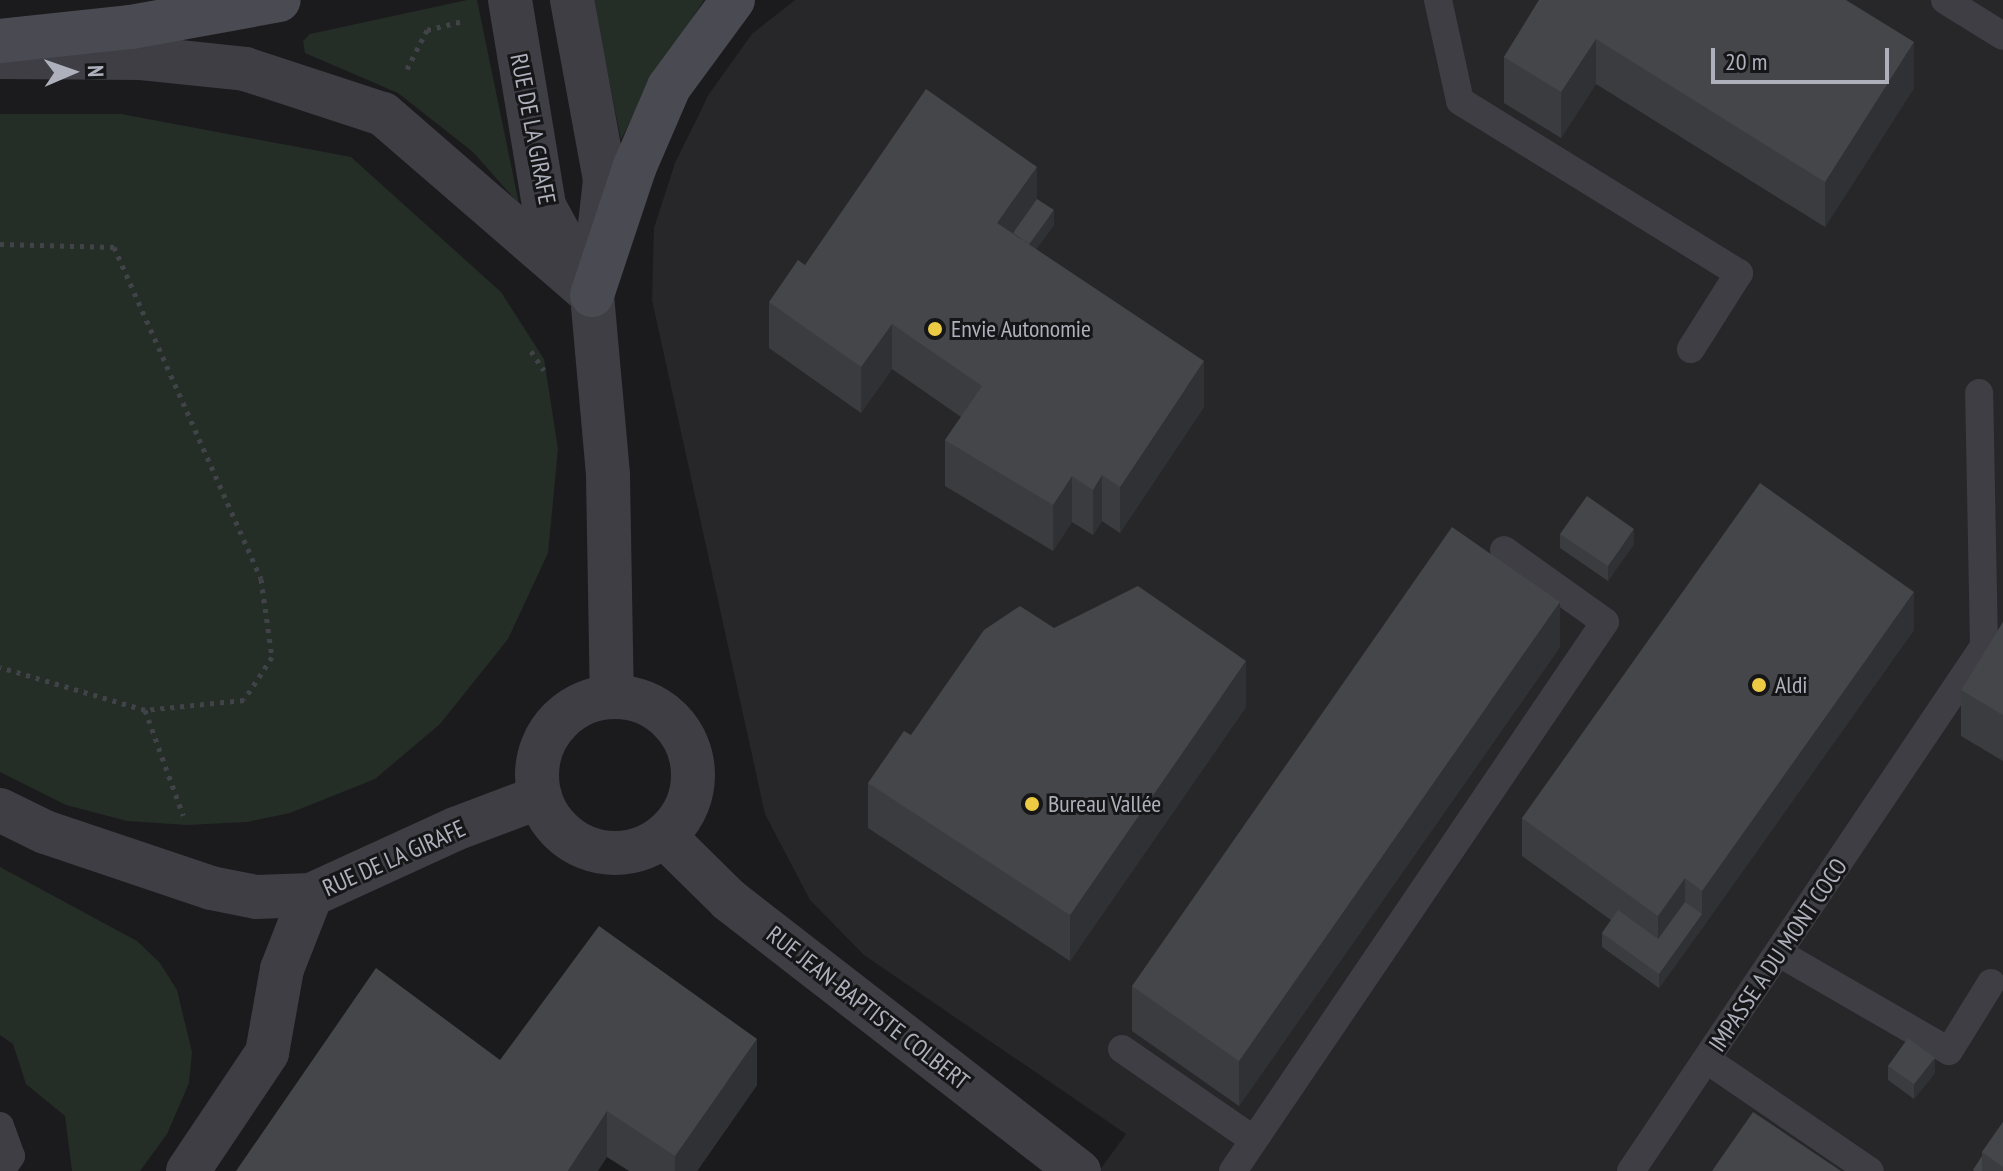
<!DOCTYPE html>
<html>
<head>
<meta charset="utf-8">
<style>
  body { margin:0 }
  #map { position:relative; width:2003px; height:1171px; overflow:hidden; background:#1b1b1d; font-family:"PT Sans Narrow",sans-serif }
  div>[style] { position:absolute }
  .built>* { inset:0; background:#27272a }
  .green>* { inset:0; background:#252d27 }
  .path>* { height:5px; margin-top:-2.5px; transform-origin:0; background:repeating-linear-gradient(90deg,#424349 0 4px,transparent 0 10px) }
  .service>* { height:28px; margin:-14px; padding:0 14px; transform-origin:14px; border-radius:14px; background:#3e3e44 }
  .minor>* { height:44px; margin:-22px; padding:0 22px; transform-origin:22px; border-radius:22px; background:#3e3e44 }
  .tertiary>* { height:44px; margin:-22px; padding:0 22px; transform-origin:22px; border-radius:22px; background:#3e3e44 }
  .tertiary>.ring { margin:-22px; padding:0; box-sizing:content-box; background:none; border:44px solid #3e3e44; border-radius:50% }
  .secondary>* { height:44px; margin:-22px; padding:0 22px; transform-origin:22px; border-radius:22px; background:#4a4b52 }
  .wall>* { inset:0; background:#3b3c40 }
  .shaded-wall>* { inset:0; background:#303134 }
  .building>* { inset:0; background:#45464a }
  .dots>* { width:22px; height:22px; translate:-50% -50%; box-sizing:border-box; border:4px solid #161618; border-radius:50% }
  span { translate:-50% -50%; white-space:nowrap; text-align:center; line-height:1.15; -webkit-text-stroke:6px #161618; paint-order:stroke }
  .street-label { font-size:24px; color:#aeb1bc }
  .poi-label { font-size:24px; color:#aeb1bc }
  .left { translate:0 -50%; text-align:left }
  .north { position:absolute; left:32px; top:32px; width:80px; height:80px; -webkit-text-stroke:6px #161618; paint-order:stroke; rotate:88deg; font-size:22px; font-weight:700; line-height:32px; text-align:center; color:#aeb1bc }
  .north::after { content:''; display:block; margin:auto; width:28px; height:36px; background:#aeb1bc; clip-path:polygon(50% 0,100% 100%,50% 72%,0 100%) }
  .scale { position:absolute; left:1711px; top:48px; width:178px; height:36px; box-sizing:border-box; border:4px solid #aeb1bc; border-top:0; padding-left:10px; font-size:24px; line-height:28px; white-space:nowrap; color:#aeb1bc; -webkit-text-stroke:6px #161618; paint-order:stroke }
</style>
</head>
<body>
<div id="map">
  <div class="built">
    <div style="clip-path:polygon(795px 0,2003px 0,2003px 1171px,1099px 1171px,1126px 1134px,864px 955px,810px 900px,765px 814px,652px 300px,654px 228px,675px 163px,709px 94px,752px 34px)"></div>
  </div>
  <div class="green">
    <div style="clip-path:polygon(467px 0,477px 0,519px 204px,473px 152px,398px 93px,305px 53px,303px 41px,310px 34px)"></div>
    <div style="clip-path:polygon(704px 0,646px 90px,621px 140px,593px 0)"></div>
    <div style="clip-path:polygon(0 114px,121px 114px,351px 157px,501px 292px,544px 359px,558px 449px,548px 553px,508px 639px,440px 724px,375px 779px,290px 813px,247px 822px,187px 825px,127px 821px,66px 805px,0 772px)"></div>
    <div style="clip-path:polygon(0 867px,137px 941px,160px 963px,177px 990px,192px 1052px,189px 1083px,167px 1134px,140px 1171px,72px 1171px,65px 1116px,26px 1084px,13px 1044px,0 1035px)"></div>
  </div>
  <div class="path">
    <div style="left:407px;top:69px;width:44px;rotate:-62.9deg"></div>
    <div style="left:427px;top:30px;width:34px;rotate:-14deg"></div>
    <div style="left:0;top:244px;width:114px;rotate:1.5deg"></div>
    <div style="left:114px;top:247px;width:363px;rotate:66.1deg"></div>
    <div style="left:261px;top:579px;width:79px;rotate:82deg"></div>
    <div style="left:272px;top:657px;width:51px;rotate:123.1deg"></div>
    <div style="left:244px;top:700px;width:100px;rotate:174.2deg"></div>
    <div style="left:145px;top:710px;width:151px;rotate:-163.5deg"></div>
    <div style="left:531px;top:351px;width:23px;rotate:56deg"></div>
    <div style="left:145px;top:710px;width:112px;rotate:70.1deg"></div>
  </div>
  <div class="service">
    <div style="left:1438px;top:0;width:103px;rotate:77.7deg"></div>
    <div style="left:1460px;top:101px;width:328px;rotate:31.7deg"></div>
    <div style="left:1739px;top:273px;width:90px;rotate:122.3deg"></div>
    <div style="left:1945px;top:0;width:68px;rotate:31.8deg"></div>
    <div style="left:1779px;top:953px;width:196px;rotate:30deg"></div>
    <div style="left:1949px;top:1051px;width:80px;rotate:-58.3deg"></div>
    <div style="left:1122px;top:1049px;width:160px;rotate:34.6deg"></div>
    <div style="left:1707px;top:1060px;width:197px;rotate:34.3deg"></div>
    <div style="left:0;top:1126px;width:32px;rotate:70deg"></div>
    <div style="left:11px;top:1156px;width:18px;rotate:124deg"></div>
    <div style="left:1233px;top:1171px;width:663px;rotate:-55.88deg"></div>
    <div style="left:1605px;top:622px;width:124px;rotate:-144.5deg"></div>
    <div style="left:1631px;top:1171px;width:633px;rotate:-56.08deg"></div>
    <div style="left:1984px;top:646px;width:253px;rotate:-91.1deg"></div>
  </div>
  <div class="minor">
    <div style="left:665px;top:837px;width:90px;rotate:44.5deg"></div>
    <div style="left:729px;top:900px;width:443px;rotate:37.8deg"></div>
  </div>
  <div class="tertiary">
    <div style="left:510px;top:0;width:209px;rotate:80.6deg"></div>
    <div style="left:544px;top:206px;width:75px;rotate:61.4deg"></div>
    <div style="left:572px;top:0;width:183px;rotate:79.6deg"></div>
    <div style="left:605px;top:180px;width:116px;rotate:96.4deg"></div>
    <div style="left:592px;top:295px;width:182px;rotate:84.9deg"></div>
    <div style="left:608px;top:476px;width:220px;rotate:89deg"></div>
    <div style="left:0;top:57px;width:141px;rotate:0.4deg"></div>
    <div style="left:141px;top:58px;width:105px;rotate:6deg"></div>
    <div style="left:245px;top:69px;width:145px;rotate:18.1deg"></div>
    <div style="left:383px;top:114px;width:276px;rotate:40.9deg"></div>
    <div class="ring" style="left:537px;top:697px;width:112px;height:112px"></div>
    <div style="left:0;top:810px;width:50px;rotate:26.1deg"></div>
    <div style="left:45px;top:832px;width:175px;rotate:18.6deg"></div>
    <div style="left:211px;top:888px;width:46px;rotate:11.3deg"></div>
    <div style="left:256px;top:897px;width:55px;rotate:-2.1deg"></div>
    <div style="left:311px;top:895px;width:158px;rotate:-24.6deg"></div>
    <div style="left:455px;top:829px;width:91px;rotate:-20.6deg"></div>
    <div style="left:188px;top:1171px;width:142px;rotate:-56.2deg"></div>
    <div style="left:267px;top:1053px;width:85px;rotate:-79.9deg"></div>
    <div style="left:282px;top:969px;width:79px;rotate:-68.6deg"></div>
  </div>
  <div class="secondary">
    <div style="left:0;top:41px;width:132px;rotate:-6.1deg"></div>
    <div style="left:131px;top:27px;width:150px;rotate:-10.3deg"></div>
    <div style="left:592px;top:295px;width:136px;rotate:-71.6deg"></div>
    <div style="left:635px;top:166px;width:86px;rotate:-66.7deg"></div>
    <div style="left:669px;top:87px;width:108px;rotate:-53.7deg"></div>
  </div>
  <div class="wall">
    <div style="clip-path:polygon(1539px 0,1914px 88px,1825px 227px,1596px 84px,1561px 138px,1504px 103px,1504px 57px)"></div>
    <div style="clip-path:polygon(1037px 199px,1054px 225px,1036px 249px,1204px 407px,1120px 533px,1102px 521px,1093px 535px,1072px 522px,1053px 551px,945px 486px,945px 440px,961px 417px,892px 369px,861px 413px,769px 348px,769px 302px)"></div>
    <div style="clip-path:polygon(1560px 534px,1634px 544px,1608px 581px,1560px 548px)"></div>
    <div style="clip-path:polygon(2003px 622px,2003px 761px,1961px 736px,1961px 690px)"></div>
    <div style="clip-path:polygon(1054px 628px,1246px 707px,1070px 961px,868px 828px,868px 783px,911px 735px)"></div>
    <div style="clip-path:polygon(1914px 630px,1659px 988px,1602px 947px,1602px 933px,1611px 920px,1522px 856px,1522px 818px)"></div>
    <div style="clip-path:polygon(1560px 647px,1239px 1106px,1132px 1031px,1132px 986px)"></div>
    <div style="clip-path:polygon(500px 1060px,757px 1085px,697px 1171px,629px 1171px,607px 1157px)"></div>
    <div style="clip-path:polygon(1888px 1066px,1935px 1073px,1914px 1099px,1888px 1080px)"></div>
    <div style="clip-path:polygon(2003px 1122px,2003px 1171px,1973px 1171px,1982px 1156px,1982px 1152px)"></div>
  </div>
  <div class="shaded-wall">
    <div style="clip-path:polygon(1596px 39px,1596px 84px,1561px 138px,1561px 92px)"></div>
    <div style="clip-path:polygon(1914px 42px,1914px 88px,1825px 227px,1825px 182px)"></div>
    <div style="clip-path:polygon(1037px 167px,1037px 213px,997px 269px,997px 223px)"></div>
    <div style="clip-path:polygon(1054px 210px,1054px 225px,1014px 280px,1014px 266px)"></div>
    <div style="clip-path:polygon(892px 324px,892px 369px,861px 413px,861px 367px)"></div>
    <div style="clip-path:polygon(1204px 361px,1204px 407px,1120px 533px,1120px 487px)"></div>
    <div style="clip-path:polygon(1102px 475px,1102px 521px,1093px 535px,1093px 490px)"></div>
    <div style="clip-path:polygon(1072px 476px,1072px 522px,1053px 551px,1053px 505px)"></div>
    <div style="clip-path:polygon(1634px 529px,1634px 544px,1608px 581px,1608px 566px)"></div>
    <div style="clip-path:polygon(1914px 592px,1914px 630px,1702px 929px,1702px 891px)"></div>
    <div style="clip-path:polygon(1560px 602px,1560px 647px,1239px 1106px,1239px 1061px)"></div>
    <div style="clip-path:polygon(1246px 661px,1246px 707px,1070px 961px,1070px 915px)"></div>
    <div style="clip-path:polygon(1685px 878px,1685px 916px,1658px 954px,1658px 916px)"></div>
    <div style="clip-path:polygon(1702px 914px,1702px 929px,1659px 988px,1659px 974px)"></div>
    <div style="clip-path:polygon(757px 1039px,757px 1085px,697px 1171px,675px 1171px,675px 1156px)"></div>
    <div style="clip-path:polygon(1935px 1058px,1935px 1073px,1914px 1099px,1914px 1084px)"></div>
    <div style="clip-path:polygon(607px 1111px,607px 1157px,598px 1171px,568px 1171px)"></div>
  </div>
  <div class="building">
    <div style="clip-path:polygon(1539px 0,1846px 0,1914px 42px,1825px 182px,1596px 39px,1561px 92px,1504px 57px)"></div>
    <div style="clip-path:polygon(926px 89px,1037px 167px,997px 223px,1204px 361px,1120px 487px,1102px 475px,1093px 490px,1072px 476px,1053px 505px,945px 440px,982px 386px,892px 324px,861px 367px,769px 302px,798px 260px,805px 265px)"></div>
    <div style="clip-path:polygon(1037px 199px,1054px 210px,1029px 244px,1013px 233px)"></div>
    <div style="clip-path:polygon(1760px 483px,1914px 592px,1702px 891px,1685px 878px,1658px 916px,1522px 818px)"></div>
    <div style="clip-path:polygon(1587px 496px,1634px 529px,1608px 566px,1560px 534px)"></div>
    <div style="clip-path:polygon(1452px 527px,1560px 602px,1239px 1061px,1132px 986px)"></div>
    <div style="clip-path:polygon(1138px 586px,1246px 661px,1070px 915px,868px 783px,904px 731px,911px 735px,984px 630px,1020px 606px,1054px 628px)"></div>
    <div style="clip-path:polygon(2003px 622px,2003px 715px,1961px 690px)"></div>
    <div style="clip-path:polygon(1685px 902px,1702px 914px,1659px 974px,1602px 933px,1618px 910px,1658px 939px)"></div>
    <div style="clip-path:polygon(599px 926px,757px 1039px,675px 1156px,607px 1111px,568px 1171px,236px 1171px,376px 968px,500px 1060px)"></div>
    <div style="clip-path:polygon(1908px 1038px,1935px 1058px,1914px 1084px,1888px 1066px)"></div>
    <div style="clip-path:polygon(1753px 1112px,1841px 1171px,1712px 1171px)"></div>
    <div style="clip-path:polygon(2003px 1122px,2003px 1167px,1982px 1152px)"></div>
    <div style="clip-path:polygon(1982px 1156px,1982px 1171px,1975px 1171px,1973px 1170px)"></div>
  </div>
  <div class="dots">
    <div style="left:935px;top:329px;background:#edca43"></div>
    <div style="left:1759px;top:685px;background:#edca43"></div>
    <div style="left:1032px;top:804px;background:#edca43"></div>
  </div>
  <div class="street-label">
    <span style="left:533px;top:129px;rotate:79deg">RUE DE LA GIRAFE</span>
    <span style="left:394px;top:858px;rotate:-24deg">RUE DE LA GIRAFE</span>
    <span style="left:1778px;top:955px;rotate:-56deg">IMPASSE A DU MONT COCO</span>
    <span style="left:868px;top:1008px;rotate:38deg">RUE JEAN-BAPTISTE COLBERT</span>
  </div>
  <div class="poi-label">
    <span class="left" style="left:951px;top:329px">Envie Autonomie</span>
    <span class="left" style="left:1775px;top:685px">Aldi</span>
    <span class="left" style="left:1048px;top:804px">Bureau Vallée</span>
  </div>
  <div class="north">N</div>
  <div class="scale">20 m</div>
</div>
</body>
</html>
